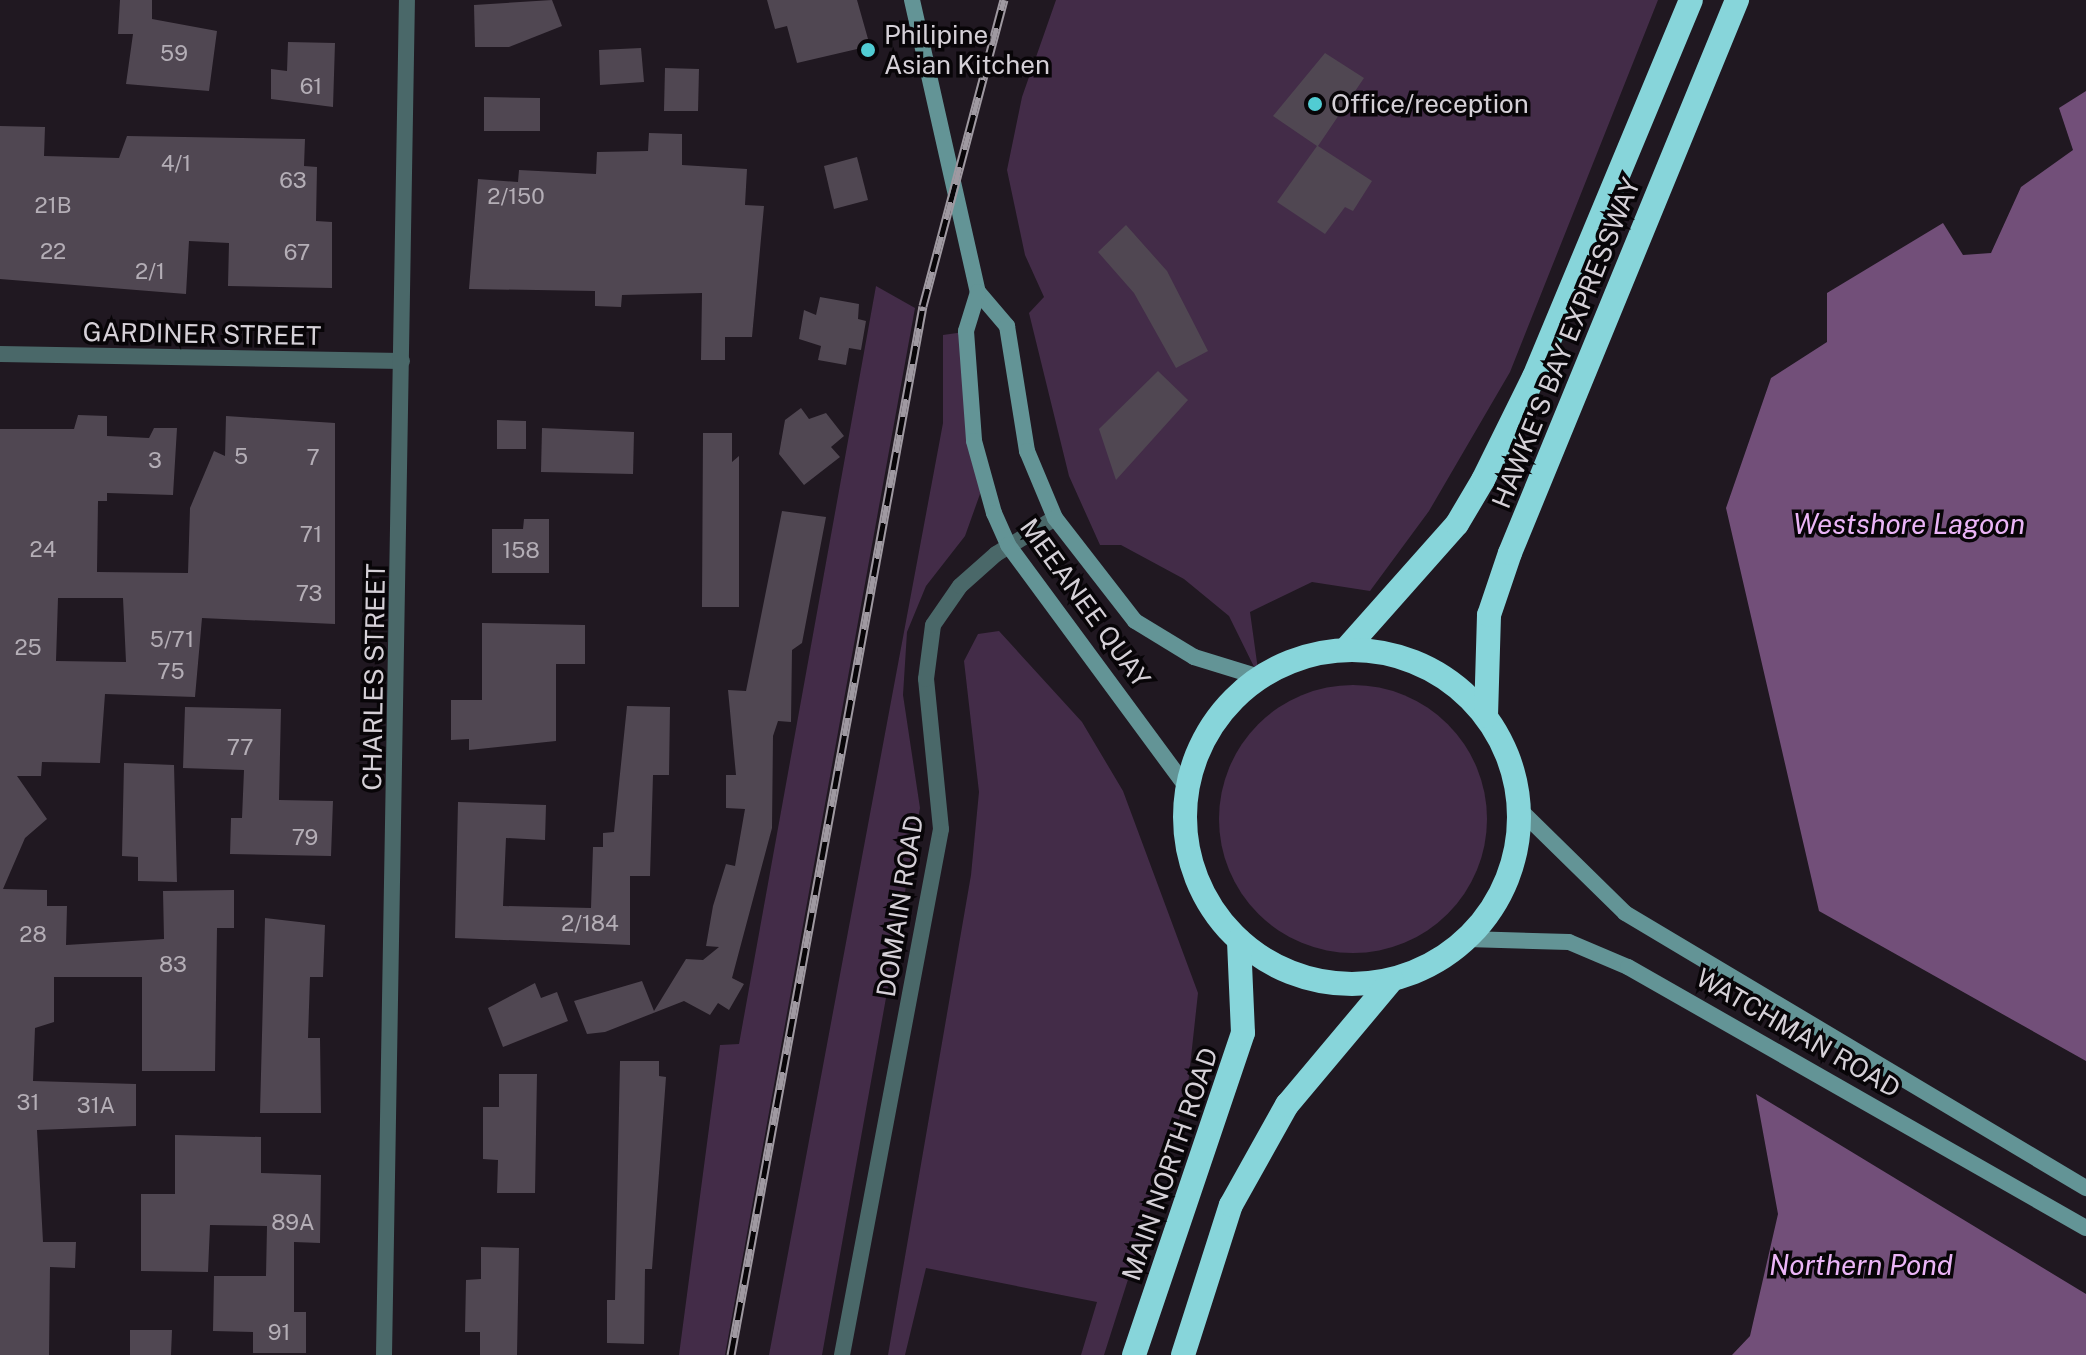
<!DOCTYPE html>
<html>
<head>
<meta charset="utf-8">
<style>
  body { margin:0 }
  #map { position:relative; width:2086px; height:1355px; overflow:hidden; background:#201821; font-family:"Public Sans",sans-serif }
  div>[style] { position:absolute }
  .green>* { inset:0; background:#432c48 }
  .round { border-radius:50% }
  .water>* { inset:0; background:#724f79 }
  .building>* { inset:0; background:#504752 }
  .street>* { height:16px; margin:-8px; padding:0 8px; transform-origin:8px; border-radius:8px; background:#4a6869 }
  .secondary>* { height:16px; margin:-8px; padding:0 8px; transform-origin:8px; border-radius:8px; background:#639496 }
  .highway>* { height:24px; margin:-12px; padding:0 12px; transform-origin:12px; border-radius:12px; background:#87d5da }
  .highway>.ring { margin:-12px; padding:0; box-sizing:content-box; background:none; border:24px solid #87d5da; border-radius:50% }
  .rail>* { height:9px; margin-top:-4.5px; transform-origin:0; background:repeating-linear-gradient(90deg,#080508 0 18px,#9f99a1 0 36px); box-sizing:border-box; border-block:2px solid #9f99a1 }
  .dots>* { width:22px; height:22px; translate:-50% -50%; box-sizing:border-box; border:4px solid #080508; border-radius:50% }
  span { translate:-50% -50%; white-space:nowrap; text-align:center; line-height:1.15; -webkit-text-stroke:7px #080508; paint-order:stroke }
  .number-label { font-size:22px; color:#b4aeb6 }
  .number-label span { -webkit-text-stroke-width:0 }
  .poi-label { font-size:26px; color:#d5d0d7 }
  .left { translate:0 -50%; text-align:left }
  .street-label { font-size:26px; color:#d5d0d7 }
  .water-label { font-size:28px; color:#ebb5f7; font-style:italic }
</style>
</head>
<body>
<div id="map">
  <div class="green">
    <div style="clip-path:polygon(1056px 0,1658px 0,1510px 372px,1429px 511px,1370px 591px,1312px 582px,1250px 612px,1259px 677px,1229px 616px,1184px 579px,1121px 545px,1100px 545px,1069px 476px,1029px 313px,1044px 297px,1025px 255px,1007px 170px,1022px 97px)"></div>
    <div style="clip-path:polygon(876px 286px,915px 308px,725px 1355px,679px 1355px,720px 1045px,739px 1044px)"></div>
    <div style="clip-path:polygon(964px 332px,985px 480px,965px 536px,926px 586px,907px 632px,903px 695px,920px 808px,822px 1355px,769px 1355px,943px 423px,943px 335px)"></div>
    <div style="clip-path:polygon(999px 631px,1082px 722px,1123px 791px,1198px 993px,1187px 1094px,1104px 1355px,1081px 1355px,1097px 1302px,926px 1268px,905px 1355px,888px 1355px,971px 875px,979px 792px,964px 661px,978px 634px)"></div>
    <div class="round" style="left:1219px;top:685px;width:268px;height:268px"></div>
  </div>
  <div class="water">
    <div style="clip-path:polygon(2086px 91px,2086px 1061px,1819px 911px,1726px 508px,1771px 378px,1827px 342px,1827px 293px,1943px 223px,1963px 255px,1991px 253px,2021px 187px,2073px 150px,2059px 108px)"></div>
    <div style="clip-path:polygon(1756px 1094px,2086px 1294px,2086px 1355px,1732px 1355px,1750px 1336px,1778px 1214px)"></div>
  </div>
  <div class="building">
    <div style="clip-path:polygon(120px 0,152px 0,152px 19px,217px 31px,209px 91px,126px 84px,133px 34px,118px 34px)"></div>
    <div style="clip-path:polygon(552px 0,562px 26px,509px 47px,475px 47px,474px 5px)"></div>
    <div style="clip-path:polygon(767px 0,857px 0,870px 46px,797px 63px,787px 26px,775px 29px)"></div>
    <div style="clip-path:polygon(288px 42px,335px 43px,333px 107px,271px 99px,271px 69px,287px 71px)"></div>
    <div style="clip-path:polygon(641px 48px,644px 82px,600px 85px,599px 50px)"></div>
    <div style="clip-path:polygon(1325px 53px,1364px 78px,1318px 146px,1372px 181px,1353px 211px,1345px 207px,1325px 234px,1277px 202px,1317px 146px,1273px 116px)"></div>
    <div style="clip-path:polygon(665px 68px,699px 69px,698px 111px,664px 111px)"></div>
    <div style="clip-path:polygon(484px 97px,540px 98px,540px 131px,484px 131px)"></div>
    <div style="clip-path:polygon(0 126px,45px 127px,44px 156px,119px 158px,127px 136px,305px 139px,304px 166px,317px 167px,316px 221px,332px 222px,332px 288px,228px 286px,229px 243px,189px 241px,186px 294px,0 279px)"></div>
    <div style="clip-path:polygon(649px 133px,682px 134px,682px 165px,747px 169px,745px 205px,764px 206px,752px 337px,725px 337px,725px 360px,701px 360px,702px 293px,622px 295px,621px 307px,595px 306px,595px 291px,469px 289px,478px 179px,518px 182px,519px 170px,596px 174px,597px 152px,648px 151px)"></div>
    <div style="clip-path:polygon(857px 157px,868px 200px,834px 209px,824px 166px)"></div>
    <div style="clip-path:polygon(1126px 225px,1167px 271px,1208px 351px,1176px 368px,1134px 293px,1098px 252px)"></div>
    <div style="clip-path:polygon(820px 297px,859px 304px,858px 319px,866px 321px,861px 350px,849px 348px,846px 365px,818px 360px,821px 346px,799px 339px,804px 310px,816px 315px)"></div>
    <div style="clip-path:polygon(1158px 371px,1188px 400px,1116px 480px,1099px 429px)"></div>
    <div style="clip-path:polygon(801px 408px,809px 419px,826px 413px,844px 436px,831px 447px,840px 457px,804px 485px,779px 454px,785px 420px)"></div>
    <div style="clip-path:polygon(evenodd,78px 415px,107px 416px,107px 436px,149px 438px,154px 428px,177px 428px,173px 495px,107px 493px,107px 501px,98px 501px,97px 572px,188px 573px,190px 508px,214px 451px,225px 456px,226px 416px,335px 423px,335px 624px,202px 618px,195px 697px,105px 694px,100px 763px,42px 762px,41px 776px,17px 776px,47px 819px,25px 838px,3px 889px,47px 890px,47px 906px,67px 906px,66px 945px,164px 939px,163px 891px,234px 890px,234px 928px,217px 928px,215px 1071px,142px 1071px,142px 977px,54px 977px,54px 1022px,35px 1028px,33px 1081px,136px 1084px,136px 1126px,37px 1130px,43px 1242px,76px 1242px,75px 1268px,50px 1267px,49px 1355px,0 1355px,0 429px,74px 429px,78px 415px,58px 598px,123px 598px,126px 662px,56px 661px,58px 598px)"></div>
    <div style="clip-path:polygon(497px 420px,526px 421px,526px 449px,497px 449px)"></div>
    <div style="clip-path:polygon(542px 428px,634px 432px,633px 474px,541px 472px)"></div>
    <div style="clip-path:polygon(703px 433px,732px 433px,732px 462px,739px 456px,739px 607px,702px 607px)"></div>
    <div style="clip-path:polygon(782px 511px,826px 517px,802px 643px,792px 650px,791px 722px,778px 721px,773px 736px,772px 828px,732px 978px,744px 984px,729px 1010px,718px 1003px,710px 1015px,684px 1001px,605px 1032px,587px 1034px,574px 1001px,642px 981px,654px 1011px,686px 959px,703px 960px,719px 947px,706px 946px,713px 906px,726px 864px,735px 866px,745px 809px,726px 808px,726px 775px,736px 775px,728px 690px,746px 691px)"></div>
    <div style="clip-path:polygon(524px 519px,549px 519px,549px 573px,492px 573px,492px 529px,523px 529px)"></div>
    <div style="clip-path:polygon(482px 623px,585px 625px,585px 664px,556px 664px,556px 741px,469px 750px,469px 739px,451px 740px,451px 700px,482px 700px)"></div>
    <div style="clip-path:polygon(627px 706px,670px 707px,669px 775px,653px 775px,650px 876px,630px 876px,630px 945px,455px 938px,458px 802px,546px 805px,545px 840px,506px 838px,503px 906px,591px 908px,593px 847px,603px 847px,603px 833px,614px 832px)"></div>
    <div style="clip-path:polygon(185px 707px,281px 709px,279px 800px,333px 801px,331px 856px,230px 854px,231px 818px,242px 818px,244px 770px,183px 768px)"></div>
    <div style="clip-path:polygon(124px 763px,174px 765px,177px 882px,138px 881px,138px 857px,122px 856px)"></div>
    <div style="clip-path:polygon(265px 918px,325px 925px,323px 977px,310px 977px,308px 1038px,320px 1038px,321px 1113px,260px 1113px)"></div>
    <div style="clip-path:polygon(535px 983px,541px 998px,557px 992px,568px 1021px,503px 1047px,488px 1008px)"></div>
    <div style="clip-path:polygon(620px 1061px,659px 1061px,659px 1076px,666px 1077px,652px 1269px,645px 1269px,644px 1344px,607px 1343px,607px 1300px,615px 1300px)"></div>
    <div style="clip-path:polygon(499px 1074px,537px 1074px,535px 1193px,497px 1193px,498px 1160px,483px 1159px,483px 1107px,499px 1107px)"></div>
    <div style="clip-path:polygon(175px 1135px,261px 1137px,261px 1173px,321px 1175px,320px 1243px,294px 1242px,294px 1312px,306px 1312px,306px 1353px,253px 1353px,253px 1332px,213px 1331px,214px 1276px,266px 1276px,267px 1226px,210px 1225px,208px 1272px,141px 1271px,141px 1194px,175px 1194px)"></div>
    <div style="clip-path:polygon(481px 1247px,519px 1248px,517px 1355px,480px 1355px,480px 1332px,465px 1332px,466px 1280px,481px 1279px)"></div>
    <div style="clip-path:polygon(172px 1330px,171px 1355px,130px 1355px,130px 1330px)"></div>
  </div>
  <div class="street">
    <div style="left:0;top:354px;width:402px;rotate:1deg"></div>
    <div style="left:384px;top:1355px;width:1355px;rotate:-89.03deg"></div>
    <div style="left:842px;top:1355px;width:535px;rotate:-79.34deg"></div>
    <div style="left:941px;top:829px;width:151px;rotate:-95.7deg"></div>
    <div style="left:926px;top:679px;width:54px;rotate:-82.6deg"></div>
    <div style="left:933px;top:625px;width:47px;rotate:-55.3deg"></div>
    <div style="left:960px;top:586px;width:48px;rotate:-41.6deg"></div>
    <div style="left:996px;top:554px;width:69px;rotate:-31.4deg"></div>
  </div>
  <div class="secondary">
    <div style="left:912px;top:0;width:299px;rotate:77.3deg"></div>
    <div style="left:978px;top:292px;width:45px;rotate:49.5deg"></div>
    <div style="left:1007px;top:326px;width:127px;rotate:80.9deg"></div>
    <div style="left:1027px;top:451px;width:73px;rotate:67.3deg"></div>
    <div style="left:1055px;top:518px;width:130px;rotate:52.2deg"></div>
    <div style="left:1135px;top:621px;width:69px;rotate:31.4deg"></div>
    <div style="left:1194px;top:657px;width:68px;rotate:17.1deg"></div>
    <div style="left:978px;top:292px;width:41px;rotate:107.1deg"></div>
    <div style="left:966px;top:331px;width:110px;rotate:85.8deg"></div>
    <div style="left:974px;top:441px;width:75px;rotate:74.5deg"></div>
    <div style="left:994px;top:513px;width:35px;rotate:66deg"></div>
    <div style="left:1008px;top:545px;width:302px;rotate:53.6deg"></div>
    <div style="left:1520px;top:810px;width:147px;rotate:44.4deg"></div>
    <div style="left:1625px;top:913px;width:537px;rotate:30.82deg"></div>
    <div style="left:1467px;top:939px;width:102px;rotate:1.7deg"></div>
    <div style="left:1569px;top:942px;width:64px;rotate:23deg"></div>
    <div style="left:1628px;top:967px;width:527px;rotate:29.68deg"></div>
  </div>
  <div class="highway">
    <div style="left:1346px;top:649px;width:167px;rotate:-48.4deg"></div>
    <div style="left:1457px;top:524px;width:51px;rotate:-59.4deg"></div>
    <div style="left:1483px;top:480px;width:115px;rotate:-63.7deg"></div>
    <div style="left:1534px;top:377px;width:408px;rotate:-67.4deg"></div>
    <div class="ring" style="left:1185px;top:650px;width:310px;height:310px"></div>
    <div style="left:1486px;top:716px;width:101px;rotate:-88.3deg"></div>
    <div style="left:1489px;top:615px;width:65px;rotate:-71.3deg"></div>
    <div style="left:1510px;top:553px;width:598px;rotate:-67.68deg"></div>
    <div style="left:1134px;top:1355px;width:340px;rotate:-71.3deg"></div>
    <div style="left:1243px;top:1033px;width:93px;rotate:-92.5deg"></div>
    <div style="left:1183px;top:1355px;width:157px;rotate:-72.3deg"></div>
    <div style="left:1231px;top:1205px;width:115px;rotate:-60.8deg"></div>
    <div style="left:1287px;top:1105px;width:163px;rotate:-50deg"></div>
  </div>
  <div class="rail">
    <div style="left:731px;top:1355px;width:1066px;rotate:-79.63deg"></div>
    <div style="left:923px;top:306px;width:317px;rotate:-75.2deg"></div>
  </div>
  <div class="dots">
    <div style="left:868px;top:50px;background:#51ccd3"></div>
    <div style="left:1315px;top:104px;background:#51ccd3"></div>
  </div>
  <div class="number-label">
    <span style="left:174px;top:54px">59</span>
    <span style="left:311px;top:87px">61</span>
    <span style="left:176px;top:164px">4/1</span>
    <span style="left:293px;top:181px">63</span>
    <span style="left:516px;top:197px">2/150</span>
    <span style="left:53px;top:206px">21B</span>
    <span style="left:53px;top:252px">22</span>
    <span style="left:297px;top:253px">67</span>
    <span style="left:150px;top:272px">2/1</span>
    <span style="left:241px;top:457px">5</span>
    <span style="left:313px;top:458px">7</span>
    <span style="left:155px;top:461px">3</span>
    <span style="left:311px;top:535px">71</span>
    <span style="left:43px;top:550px">24</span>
    <span style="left:521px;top:551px">158</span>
    <span style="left:309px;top:594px">73</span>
    <span style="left:172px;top:640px">5/71</span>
    <span style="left:28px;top:648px">25</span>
    <span style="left:171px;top:672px">75</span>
    <span style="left:240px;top:748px">77</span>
    <span style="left:305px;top:838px">79</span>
    <span style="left:590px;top:924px">2/184</span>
    <span style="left:33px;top:935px">28</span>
    <span style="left:173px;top:965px">83</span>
    <span style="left:28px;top:1103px">31</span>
    <span style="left:96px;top:1106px">31A</span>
    <span style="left:293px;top:1223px">89A</span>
    <span style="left:279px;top:1333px">91</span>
  </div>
  <div class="poi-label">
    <span class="left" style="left:884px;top:50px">Philipine<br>Asian Kitchen</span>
    <span class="left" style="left:1331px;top:104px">Office/reception</span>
  </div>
  <div class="street-label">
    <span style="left:202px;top:334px;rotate:1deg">GARDINER STREET</span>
    <span style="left:1566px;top:343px;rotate:-68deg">HAWKE'S BAY EXPRESSWAY</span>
    <span style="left:1085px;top:603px;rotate:54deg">MEEANEE QUAY</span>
    <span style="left:374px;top:677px;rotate:-89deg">CHARLES STREET</span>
    <span style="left:900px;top:906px;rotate:-81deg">DOMAIN ROAD</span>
    <span style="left:1798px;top:1033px;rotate:30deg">WATCHMAN ROAD</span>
    <span style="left:1170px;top:1164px;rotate:-71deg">MAIN NORTH ROAD</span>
  </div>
  <div class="water-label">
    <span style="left:1909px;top:524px">Westshore Lagoon</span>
    <span style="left:1861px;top:1265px">Northern Pond</span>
  </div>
</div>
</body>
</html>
